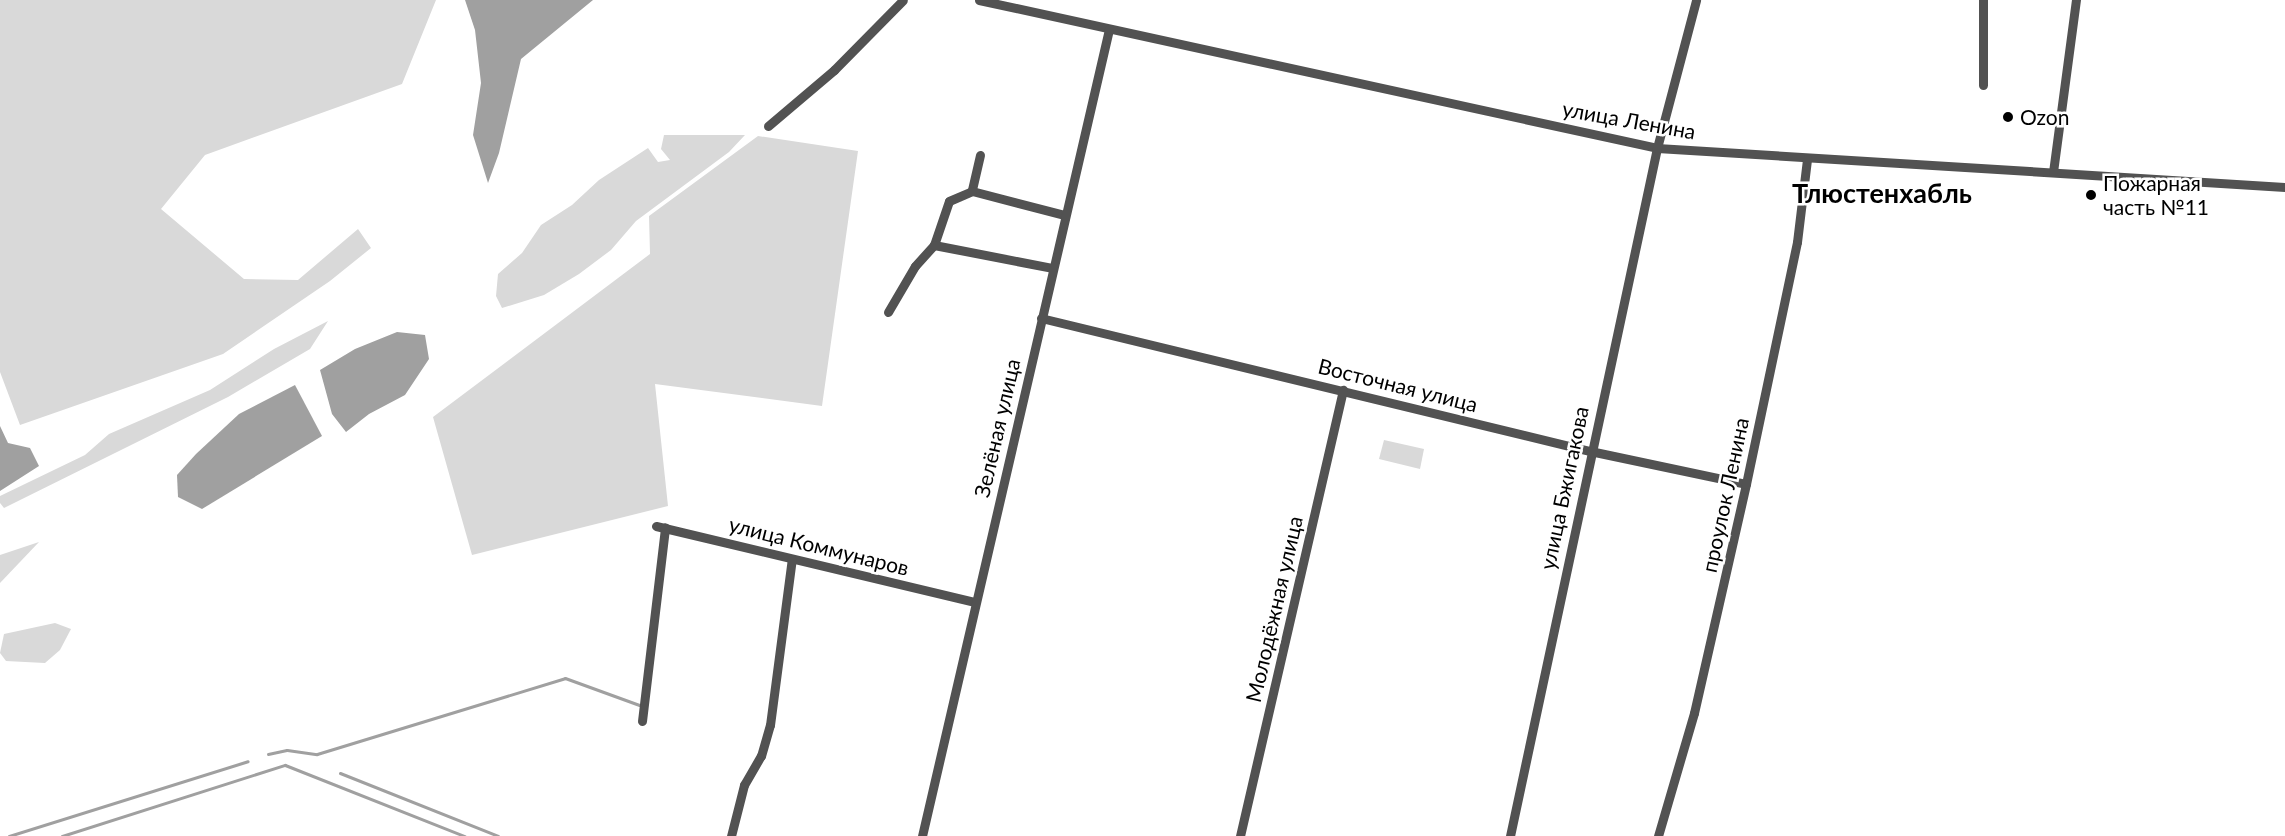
<!DOCTYPE html>
<html>
<head>
<meta charset="utf-8">
<style>
  body { margin:0 }
  #map { position:relative; width:2285px; height:836px; overflow:hidden; background:#fff; font-family:Lato,sans-serif }
  div>[style] { position:absolute }
  .green>* { inset:0; background:#d9d9d9 }
  .water>* { inset:0; background:#a0a0a0 }
  .stream>* { height:3px; margin:-1.5px; padding:0 1.5px; transform-origin:1.5px; border-radius:1.5px; background:#a0a0a0 }
  .street>* { height:9px; margin:-4.5px; padding:0 4.5px; transform-origin:4.5px; border-radius:4.5px; background:#525252 }
  .dots>* { width:16px; height:16px; translate:-50% -50%; box-sizing:border-box; border:3px solid #fff; border-radius:50% }
  span { translate:-50% -50%; white-space:nowrap; text-align:center; line-height:1.15; -webkit-text-stroke:5px #fff; paint-order:stroke }
  .poi-label { font-size:21px; color:#000 }
  .left { translate:0 -50%; text-align:left }
  .street-label { font-size:21px; color:#000 }
  .district-label { font-size:27px; color:#000; font-weight:700 }
</style>
</head>
<body>
<div id="map">
  <div class="green">
    <div style="clip-path:polygon(0 0,436px 0,402px 84px,205px 155px,161px 209px,244px 279px,298px 280px,358px 229px,371px 248px,330px 281px,223px 354px,20px 425px,0 372px)"></div>
    <div style="clip-path:polygon(664px 135px,745px 135px,729px 152px,636px 221px,611px 250px,579px 274px,544px 295px,502px 308px,496px 296px,498px 274px,522px 253px,541px 225px,572px 205px,599px 180px,648px 148px,658px 162px,670px 160px,661px 149px)"></div>
    <div style="clip-path:polygon(758px 136px,858px 151px,822px 406px,655px 384px,668px 506px,472px 555px,433px 417px,650px 254px,649px 216px)"></div>
    <div style="clip-path:polygon(328px 321px,310px 349px,228px 397px,4px 508px,0 503px,0 496px,85px 455px,109px 434px,210px 390px,274px 349px)"></div>
    <div style="clip-path:polygon(1384px 440px,1424px 449px,1420px 469px,1379px 459px)"></div>
    <div style="clip-path:polygon(39px 542px,0 583px,0 555px)"></div>
    <div style="clip-path:polygon(55px 623px,71px 629px,60px 650px,45px 663px,6px 661px,0 653px,4px 634px)"></div>
  </div>
  <div class="water">
    <div style="clip-path:polygon(465px 0,593px 0,521px 59px,499px 153px,488px 183px,473px 135px,481px 83px,475px 30px)"></div>
    <div style="clip-path:polygon(397px 332px,425px 335px,429px 359px,405px 395px,369px 414px,346px 432px,332px 414px,320px 370px,355px 349px)"></div>
    <div style="clip-path:polygon(295px 385px,322px 436px,202px 509px,178px 497px,177px 475px,196px 454px,239px 414px)"></div>
    <div style="clip-path:polygon(0 426px,8px 443px,30px 448px,39px 466px,0 491px)"></div>
  </div>
  <div class="stream">
    <div style="left:268px;top:754px;width:19px;rotate:-12deg"></div>
    <div style="left:287px;top:750px;width:30px;rotate:8deg"></div>
    <div style="left:317px;top:754px;width:259px;rotate:-17deg"></div>
    <div style="left:565px;top:678px;width:79px;rotate:20deg"></div>
    <div style="left:340px;top:773px;width:170px;rotate:21.7deg"></div>
    <div style="left:9px;top:836px;width:250px;rotate:-17.4deg"></div>
    <div style="left:62px;top:836px;width:234px;rotate:-17.7deg"></div>
    <div style="left:285px;top:765px;width:193px;rotate:21.6deg"></div>
  </div>
  <div class="street">
    <div style="left:979px;top:0;width:694px;rotate:12.31deg"></div>
    <div style="left:1657px;top:148px;width:629px;rotate:3.55deg"></div>
    <div style="left:1983px;top:0;width:85px;rotate:90deg"></div>
    <div style="left:768px;top:126px;width:87px;rotate:-40.3deg"></div>
    <div style="left:834px;top:70px;width:98px;rotate:-45.4deg"></div>
    <div style="left:980px;top:155px;width:37px;rotate:103deg"></div>
    <div style="left:972px;top:191px;width:95px;rotate:14.6deg"></div>
    <div style="left:2053px;top:172px;width:174px;rotate:-82.4deg"></div>
    <div style="left:934px;top:245px;width:46px;rotate:-71.2deg"></div>
    <div style="left:949px;top:201px;width:25px;rotate:-23deg"></div>
    <div style="left:888px;top:312px;width:53px;rotate:-59.6deg"></div>
    <div style="left:915px;top:266px;width:28px;rotate:-48deg"></div>
    <div style="left:934px;top:245px;width:120px;rotate:11deg"></div>
    <div style="left:1041px;top:318px;width:565px;rotate:13.62deg"></div>
    <div style="left:1590px;top:451px;width:159px;rotate:11.9deg"></div>
    <div style="left:656px;top:526px;width:327px;rotate:13.4deg"></div>
    <div style="left:642px;top:721px;width:195px;rotate:-83.2deg"></div>
    <div style="left:731px;top:836px;width:53px;rotate:-75.7deg"></div>
    <div style="left:744px;top:785px;width:34px;rotate:-60deg"></div>
    <div style="left:761px;top:756px;width:32px;rotate:-74deg"></div>
    <div style="left:770px;top:725px;width:167px;rotate:-82.5deg"></div>
    <div style="left:922px;top:836px;width:828px;rotate:-76.95deg"></div>
    <div style="left:1240px;top:836px;width:458px;rotate:-77deg"></div>
    <div style="left:1510px;top:836px;width:704px;rotate:-77.94deg"></div>
    <div style="left:1657px;top:148px;width:153px;rotate:-75.2deg"></div>
    <div style="left:1658px;top:836px;width:128px;rotate:-73.7deg"></div>
    <div style="left:1694px;top:713px;width:235px;rotate:-77.2deg"></div>
    <div style="left:1746px;top:484px;width:247px;rotate:-78.1deg"></div>
    <div style="left:1797px;top:242px;width:84px;rotate:-83.1deg"></div>
  </div>
  <div class="dots">
    <div style="left:2008px;top:117px;background:#000"></div>
    <div style="left:2091px;top:195px;background:#000"></div>
  </div>
  <div class="poi-label">
    <span class="left" style="left:2020px;top:117px">Ozon</span>
    <span class="left" style="left:2103px;top:195px">Пожарная<br>часть №11</span>
  </div>
  <div class="street-label">
    <span style="left:1629px;top:120px;rotate:10deg">улица Ленина</span>
    <span style="left:1398px;top:385px;rotate:14deg">Восточная улица</span>
    <span style="left:997px;top:428px;rotate:-77deg">Зелёная улица</span>
    <span style="left:1564px;top:488px;rotate:-78deg">улица Бжигакова</span>
    <span style="left:1725px;top:495px;rotate:-78deg">проулок Ленина</span>
    <span style="left:819px;top:546px;rotate:14deg">улица Коммунаров</span>
    <span style="left:1274px;top:609px;rotate:-77deg">Молодёжная улица</span>
  </div>
  <div class="district-label">
    <span style="left:1882px;top:193px">Тлюстенхабль</span>
  </div>
</div>
</body>
</html>
